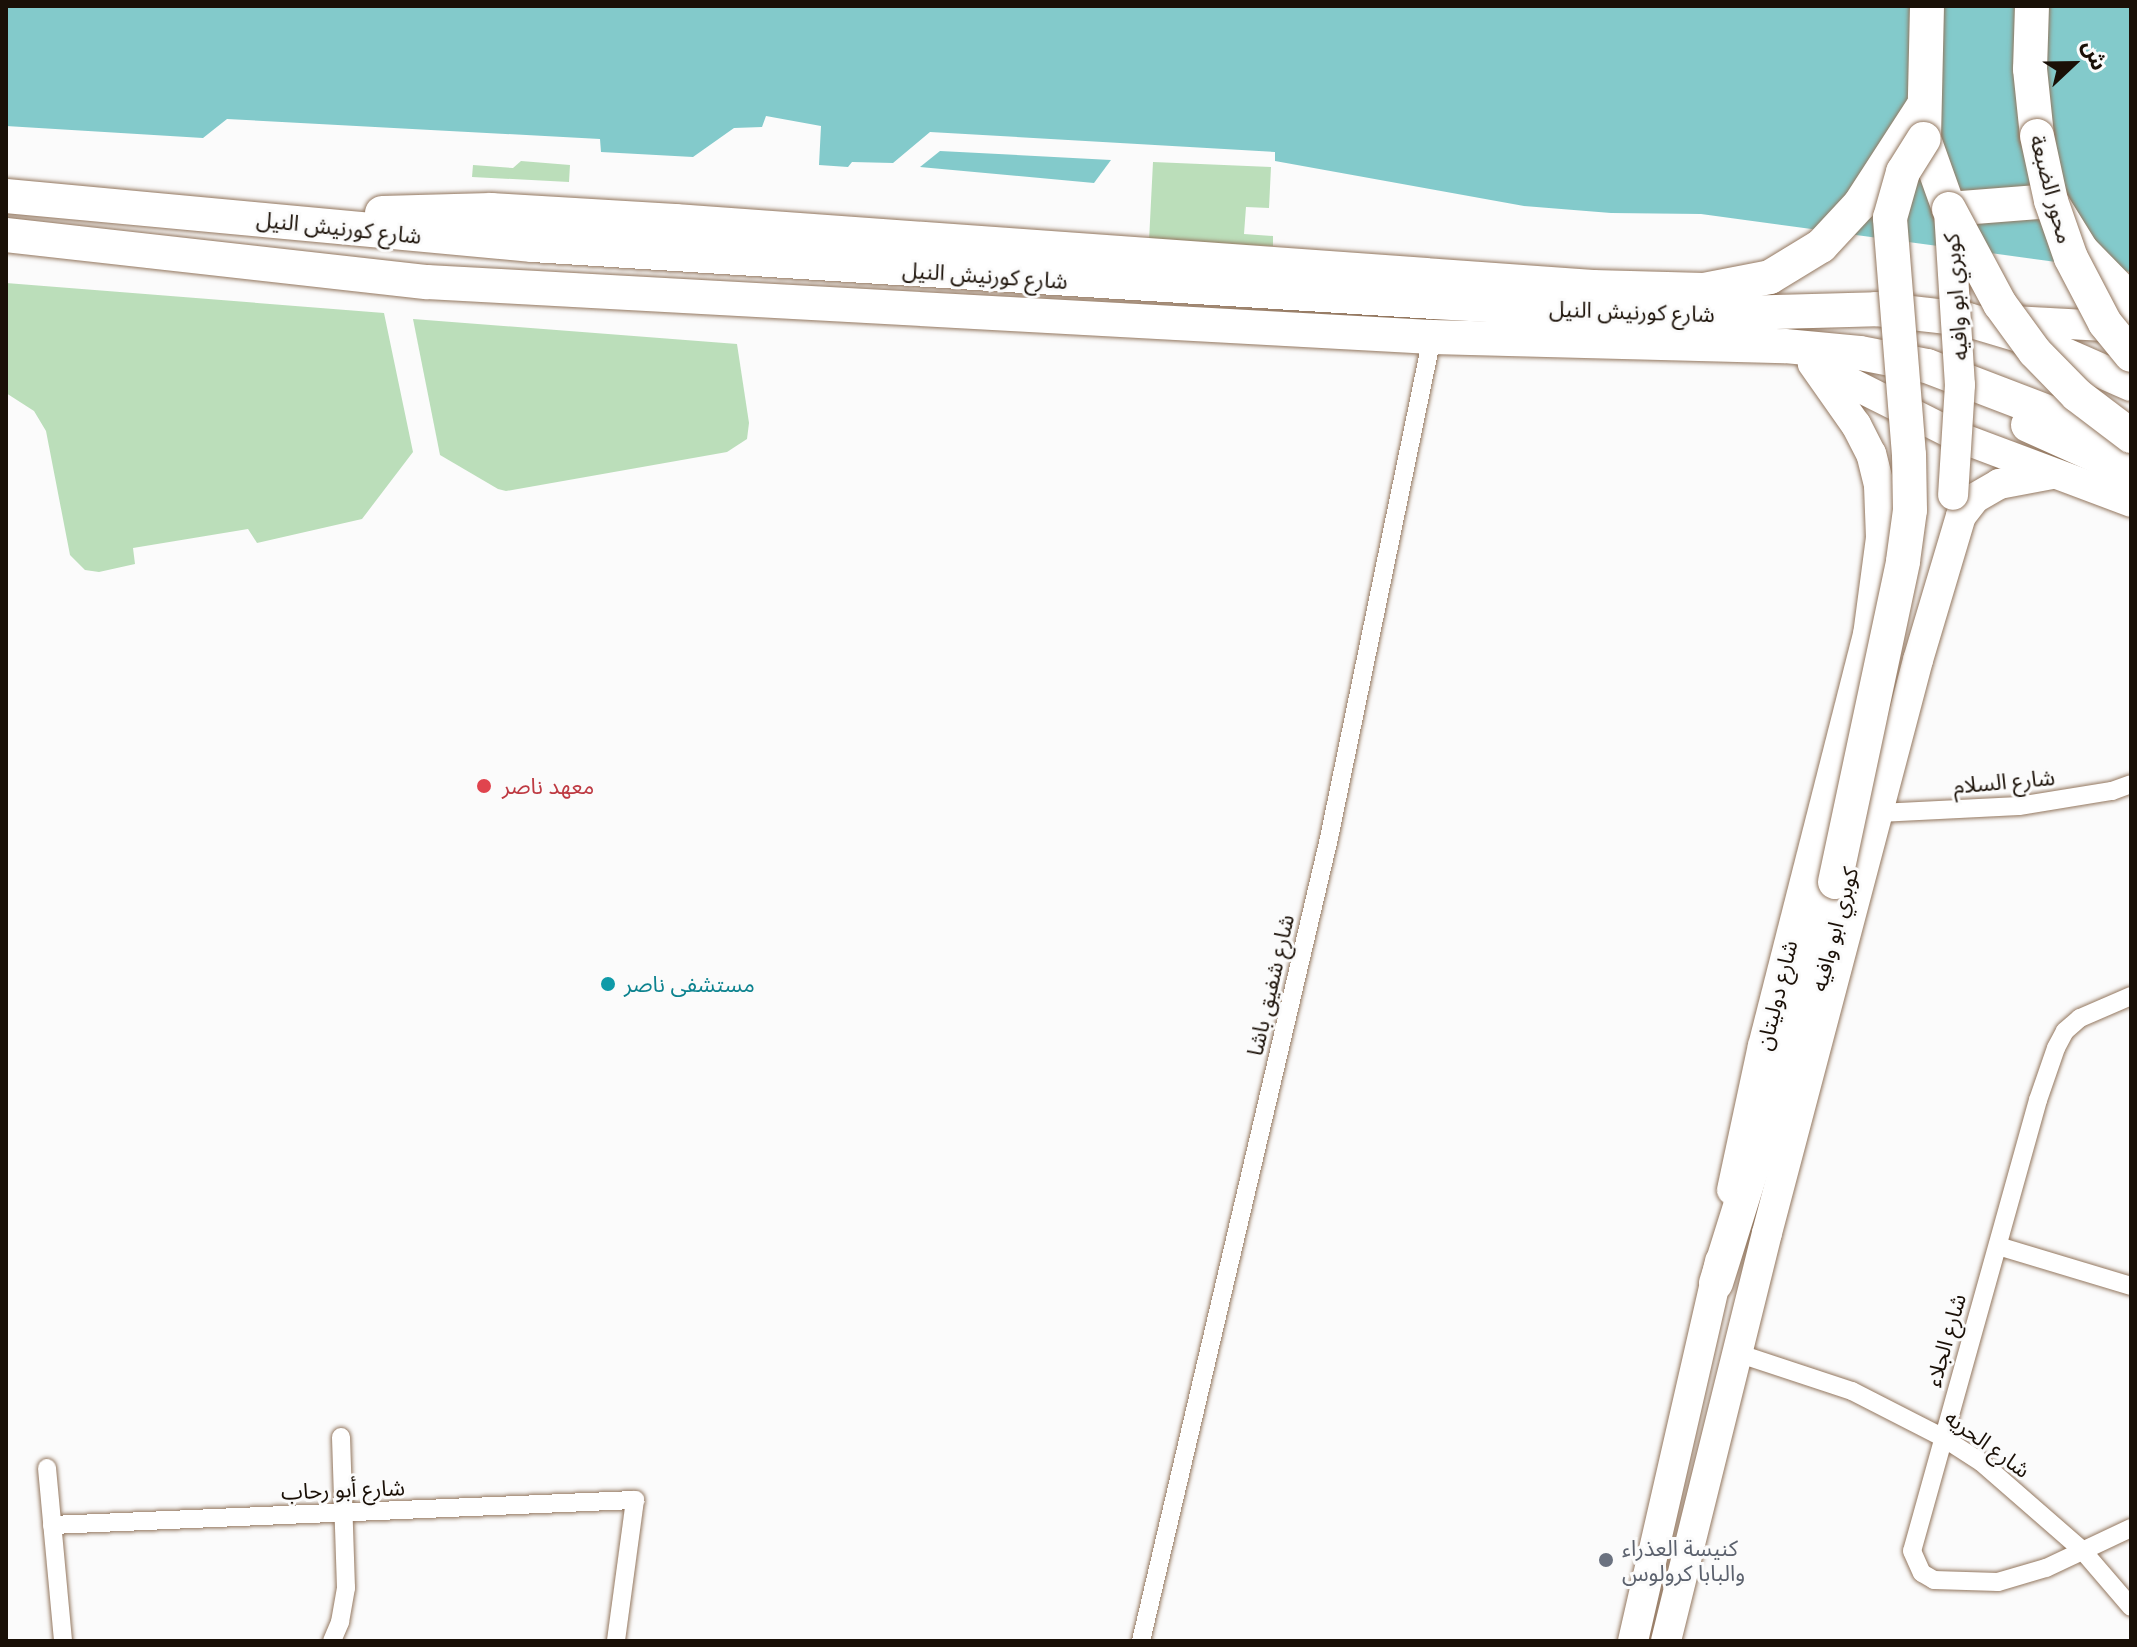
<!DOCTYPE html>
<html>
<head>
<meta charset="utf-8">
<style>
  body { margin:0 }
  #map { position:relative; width:2137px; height:1647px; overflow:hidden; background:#fbfbfb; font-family:Lato,"Noto Sans Arabic",sans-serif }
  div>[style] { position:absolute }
  .green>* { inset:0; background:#bbdeba }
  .water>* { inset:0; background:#83cacb }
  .roads { filter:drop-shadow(0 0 2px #93775f) drop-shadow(0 0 2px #93775f) }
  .street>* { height:18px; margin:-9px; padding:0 9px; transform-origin:9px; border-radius:9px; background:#fff }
  .primary>* { height:30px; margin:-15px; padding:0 15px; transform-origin:15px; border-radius:15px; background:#fff }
  .highway>* { height:34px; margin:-17px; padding:0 17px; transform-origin:17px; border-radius:17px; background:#fff }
  .bridges { filter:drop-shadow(0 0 2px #93775f) drop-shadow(0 0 2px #93775f) }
  .primary-bridge>* { height:30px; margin:-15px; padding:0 15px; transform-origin:15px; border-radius:15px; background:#fff }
  .highway-bridge>* { height:34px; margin:-17px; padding:0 17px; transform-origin:17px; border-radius:17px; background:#fff }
  .dots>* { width:22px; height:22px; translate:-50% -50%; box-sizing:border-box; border:4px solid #fbfbfb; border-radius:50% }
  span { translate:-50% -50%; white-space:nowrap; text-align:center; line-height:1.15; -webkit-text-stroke:6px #fbfbfb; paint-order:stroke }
  .street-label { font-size:22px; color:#1a1007 }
  .health-label { font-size:22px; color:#be3a42 }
  .left { translate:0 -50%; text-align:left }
  .culture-label { font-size:22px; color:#0d838f }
  .worship-label { font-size:22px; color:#5b616d }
  .frame { position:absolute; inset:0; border:8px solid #1a1007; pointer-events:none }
  .north { position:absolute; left:2033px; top:24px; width:80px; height:80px; -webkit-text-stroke:6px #fbfbfb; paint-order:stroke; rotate:68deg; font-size:22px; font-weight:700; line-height:32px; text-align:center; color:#1a1007 }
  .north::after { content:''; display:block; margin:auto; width:28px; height:36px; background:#1a1007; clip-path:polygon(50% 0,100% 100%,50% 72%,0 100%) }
</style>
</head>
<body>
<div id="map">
  <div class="green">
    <div style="clip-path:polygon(521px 161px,570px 165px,569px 182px,472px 177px,473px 165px,513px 168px)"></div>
    <div style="clip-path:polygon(1153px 162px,1271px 167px,1269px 208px,1246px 207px,1244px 234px,1273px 236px,1273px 246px,1149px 241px)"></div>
    <div style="clip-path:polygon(6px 283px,384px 313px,413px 452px,362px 519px,257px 543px,248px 529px,133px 548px,135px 564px,99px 572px,85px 570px,70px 555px,46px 431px,34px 411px,6px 393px)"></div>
    <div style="clip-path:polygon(413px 319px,737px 344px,749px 423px,747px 439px,727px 452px,506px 491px,498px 489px,440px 455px)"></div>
  </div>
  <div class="water">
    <div style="clip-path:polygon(6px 6px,2131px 6px,2131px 272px,1701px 214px,1611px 213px,1524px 206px,1275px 161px,1275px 152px,930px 132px,893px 163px,852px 162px,848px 167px,819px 165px,821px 126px,766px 116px,762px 127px,734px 128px,693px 157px,601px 152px,600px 139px,227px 119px,203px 138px,6px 126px)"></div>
    <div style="clip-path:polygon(940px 151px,1111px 160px,1094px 183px,920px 167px)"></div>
  </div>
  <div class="roads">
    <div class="street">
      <div style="left:1879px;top:813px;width:140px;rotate:-2.9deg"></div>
      <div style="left:2019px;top:806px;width:94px;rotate:-9.2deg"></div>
      <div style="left:2112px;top:791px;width:20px;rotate:-20deg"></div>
      <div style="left:2131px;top:996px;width:56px;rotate:156.7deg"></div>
      <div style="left:2080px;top:1018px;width:20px;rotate:139deg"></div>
      <div style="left:2065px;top:1031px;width:19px;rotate:118deg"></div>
      <div style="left:2056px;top:1048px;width:55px;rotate:109.1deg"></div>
      <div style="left:2038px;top:1100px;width:468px;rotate:105.6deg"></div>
      <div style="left:1912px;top:1551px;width:24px;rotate:66deg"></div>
      <div style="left:1922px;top:1573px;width:14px;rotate:30deg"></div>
      <div style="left:1934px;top:1580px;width:64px;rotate:1.8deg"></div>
      <div style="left:1998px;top:1582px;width:50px;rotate:-16.3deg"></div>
      <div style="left:2046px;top:1568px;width:94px;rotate:-25.2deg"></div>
      <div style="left:1998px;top:1246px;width:139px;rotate:16.7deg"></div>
      <div style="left:1737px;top:1353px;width:121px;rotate:18.3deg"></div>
      <div style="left:1852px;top:1391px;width:101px;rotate:27.1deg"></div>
      <div style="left:1942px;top:1437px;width:46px;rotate:32.7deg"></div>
      <div style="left:1981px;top:1462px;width:134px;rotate:41.1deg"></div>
      <div style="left:2082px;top:1550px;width:75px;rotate:49.3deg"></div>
      <div style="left:47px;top:1468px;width:174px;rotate:84.7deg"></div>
      <div style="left:52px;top:1525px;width:584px;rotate:-2.46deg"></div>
      <div style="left:635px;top:1500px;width:142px;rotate:97.7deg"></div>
      <div style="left:332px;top:1641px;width:21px;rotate:-67deg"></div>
      <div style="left:340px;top:1622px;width:35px;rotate:-80deg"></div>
      <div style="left:346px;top:1588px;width:151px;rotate:-91.9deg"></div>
      <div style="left:1141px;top:1641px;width:825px;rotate:-76.82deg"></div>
      <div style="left:1329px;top:838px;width:511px;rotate:-78.38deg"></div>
    </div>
    <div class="primary">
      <div style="left:1994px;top:320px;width:111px;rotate:3.1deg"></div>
      <div style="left:2105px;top:326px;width:20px;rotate:11deg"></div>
      <div style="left:1817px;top:366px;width:161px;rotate:26.6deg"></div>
      <div style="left:1961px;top:438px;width:182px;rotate:20.6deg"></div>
      <div style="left:1732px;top:1190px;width:147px;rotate:-77.9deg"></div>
      <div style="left:1763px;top:1046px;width:424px;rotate:-75.7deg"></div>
      <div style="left:1868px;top:635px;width:98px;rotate:-82.4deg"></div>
      <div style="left:1881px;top:538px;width:53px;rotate:-92.2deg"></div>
      <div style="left:1879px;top:485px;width:32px;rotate:-104deg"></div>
      <div style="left:1871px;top:454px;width:33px;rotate:-117deg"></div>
      <div style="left:1856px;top:425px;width:75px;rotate:-125.2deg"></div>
      <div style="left:1633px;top:1641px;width:390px;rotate:-77.1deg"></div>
      <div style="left:1666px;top:1641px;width:420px;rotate:-76.1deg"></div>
      <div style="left:1767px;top:1233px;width:593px;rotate:-75.24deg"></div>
      <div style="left:1918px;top:660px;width:150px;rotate:-73.4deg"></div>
      <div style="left:1961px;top:516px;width:23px;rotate:-52deg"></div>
      <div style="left:1975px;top:498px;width:28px;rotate:-30deg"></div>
      <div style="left:1999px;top:484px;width:54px;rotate:-10.7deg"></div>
    </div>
    <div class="highway">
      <div style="left:1927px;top:6px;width:133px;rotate:91.3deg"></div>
      <div style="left:1924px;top:139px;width:74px;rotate:70.3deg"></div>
      <div style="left:1949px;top:209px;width:102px;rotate:-4.5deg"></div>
      <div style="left:2051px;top:201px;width:59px;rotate:58.2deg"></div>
      <div style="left:2082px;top:251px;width:70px;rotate:45.6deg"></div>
      <div style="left:2032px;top:6px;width:63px;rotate:91.8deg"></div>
      <div style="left:2030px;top:69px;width:67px;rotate:84deg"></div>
      <div style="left:6px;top:196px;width:529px;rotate:5.31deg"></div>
      <div style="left:533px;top:245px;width:903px;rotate:3.62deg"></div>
      <div style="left:1434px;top:302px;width:233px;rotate:3.2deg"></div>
      <div style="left:1667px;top:315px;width:209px;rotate:-1.6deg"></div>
      <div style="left:1876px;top:309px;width:90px;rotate:6.4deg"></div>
      <div style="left:1965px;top:319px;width:56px;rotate:16.5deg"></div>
      <div style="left:2019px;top:335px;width:122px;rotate:23.6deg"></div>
      <div style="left:382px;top:213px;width:109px;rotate:-1.6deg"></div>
      <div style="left:491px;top:210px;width:184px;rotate:3.4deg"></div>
      <div style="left:675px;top:221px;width:920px;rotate:4.11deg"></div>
      <div style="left:1593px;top:287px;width:111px;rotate:1.5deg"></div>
      <div style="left:1704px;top:290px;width:67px;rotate:-11.1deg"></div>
      <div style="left:1770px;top:277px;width:60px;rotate:-31.3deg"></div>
      <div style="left:1821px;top:246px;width:57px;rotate:-47.1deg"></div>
      <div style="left:1860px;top:204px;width:114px;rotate:-57.1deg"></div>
      <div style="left:6px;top:235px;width:424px;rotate:6.4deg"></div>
      <div style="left:427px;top:282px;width:1007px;rotate:3.13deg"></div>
      <div style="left:1432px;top:337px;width:353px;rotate:1.5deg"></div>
      <div style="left:1785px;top:346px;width:75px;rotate:5.3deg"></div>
      <div style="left:1860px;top:353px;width:68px;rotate:11deg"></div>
      <div style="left:1927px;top:366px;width:218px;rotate:20.9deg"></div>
      <div style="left:2028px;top:425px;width:113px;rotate:24.1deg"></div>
      <div style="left:1716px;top:1283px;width:291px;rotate:-72.6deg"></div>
      <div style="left:1803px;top:1005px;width:127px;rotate:-75.4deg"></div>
    </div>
  </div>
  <div class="bridges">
    <div class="primary-bridge">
      <div style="left:1949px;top:211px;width:174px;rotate:86.4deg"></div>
      <div style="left:1960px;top:385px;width:110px;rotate:93.6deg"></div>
    </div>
    <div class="highway-bridge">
      <div style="left:2037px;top:136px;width:66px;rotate:77.8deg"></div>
      <div style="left:2051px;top:201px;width:60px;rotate:70.7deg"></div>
      <div style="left:2071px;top:258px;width:73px;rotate:62.4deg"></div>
      <div style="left:2105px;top:323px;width:41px;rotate:50.9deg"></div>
      <div style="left:1949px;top:209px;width:108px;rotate:61.8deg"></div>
      <div style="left:2000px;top:304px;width:59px;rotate:53.9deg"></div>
      <div style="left:2035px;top:352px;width:60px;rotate:45.7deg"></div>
      <div style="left:2077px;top:395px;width:68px;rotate:37.2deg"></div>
      <div style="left:1835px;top:882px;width:328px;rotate:-78deg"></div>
      <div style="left:1903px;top:561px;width:51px;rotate:-82.2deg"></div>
      <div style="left:1910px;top:510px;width:55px;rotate:-91deg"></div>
      <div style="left:1909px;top:455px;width:238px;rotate:-94.6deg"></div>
      <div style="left:1890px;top:218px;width:48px;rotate:-74.2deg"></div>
      <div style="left:1903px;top:172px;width:39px;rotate:-58deg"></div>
    </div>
  </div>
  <div class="dots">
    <div style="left:484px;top:786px;background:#e0444e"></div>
    <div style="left:608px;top:984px;background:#0f9aa8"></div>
    <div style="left:1606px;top:1560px;background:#6b7280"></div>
  </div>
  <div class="street-label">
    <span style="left:2052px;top:189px;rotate:75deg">محور الضبعة</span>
    <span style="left:339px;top:227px;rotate:6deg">شارع كورنيش النيل</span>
    <span style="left:985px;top:275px;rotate:4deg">شارع كورنيش النيل</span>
    <span style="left:1955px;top:297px;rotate:-94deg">كوبري ابو وافيه</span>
    <span style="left:1632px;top:311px;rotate:2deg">شارع كورنيش النيل</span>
    <span style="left:2004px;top:781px;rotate:-5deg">شارع السلام</span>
    <span style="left:1834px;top:929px;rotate:-75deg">كوبري ابو وافيه</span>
    <span style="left:1270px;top:985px;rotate:-77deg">شارع شفيق باشا</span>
    <span style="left:1776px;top:995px;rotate:-76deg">شارع دوليتان</span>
    <span style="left:1945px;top:1340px;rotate:-74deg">شارع الجلاء</span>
    <span style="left:1988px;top:1443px;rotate:36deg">شارع الحريه</span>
    <span style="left:343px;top:1489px;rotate:-2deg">شارع أبو رحاب</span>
  </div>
  <div class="health-label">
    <span class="left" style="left:502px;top:786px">معهد ناصر</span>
  </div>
  <div class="culture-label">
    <span class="left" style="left:624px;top:984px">مستشفى ناصر</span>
  </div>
  <div class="worship-label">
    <span class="left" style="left:1622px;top:1560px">كنيسة العذراء<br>والبابا كرولوس</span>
  </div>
  <div class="frame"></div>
  <div class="north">ش</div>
</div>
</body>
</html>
